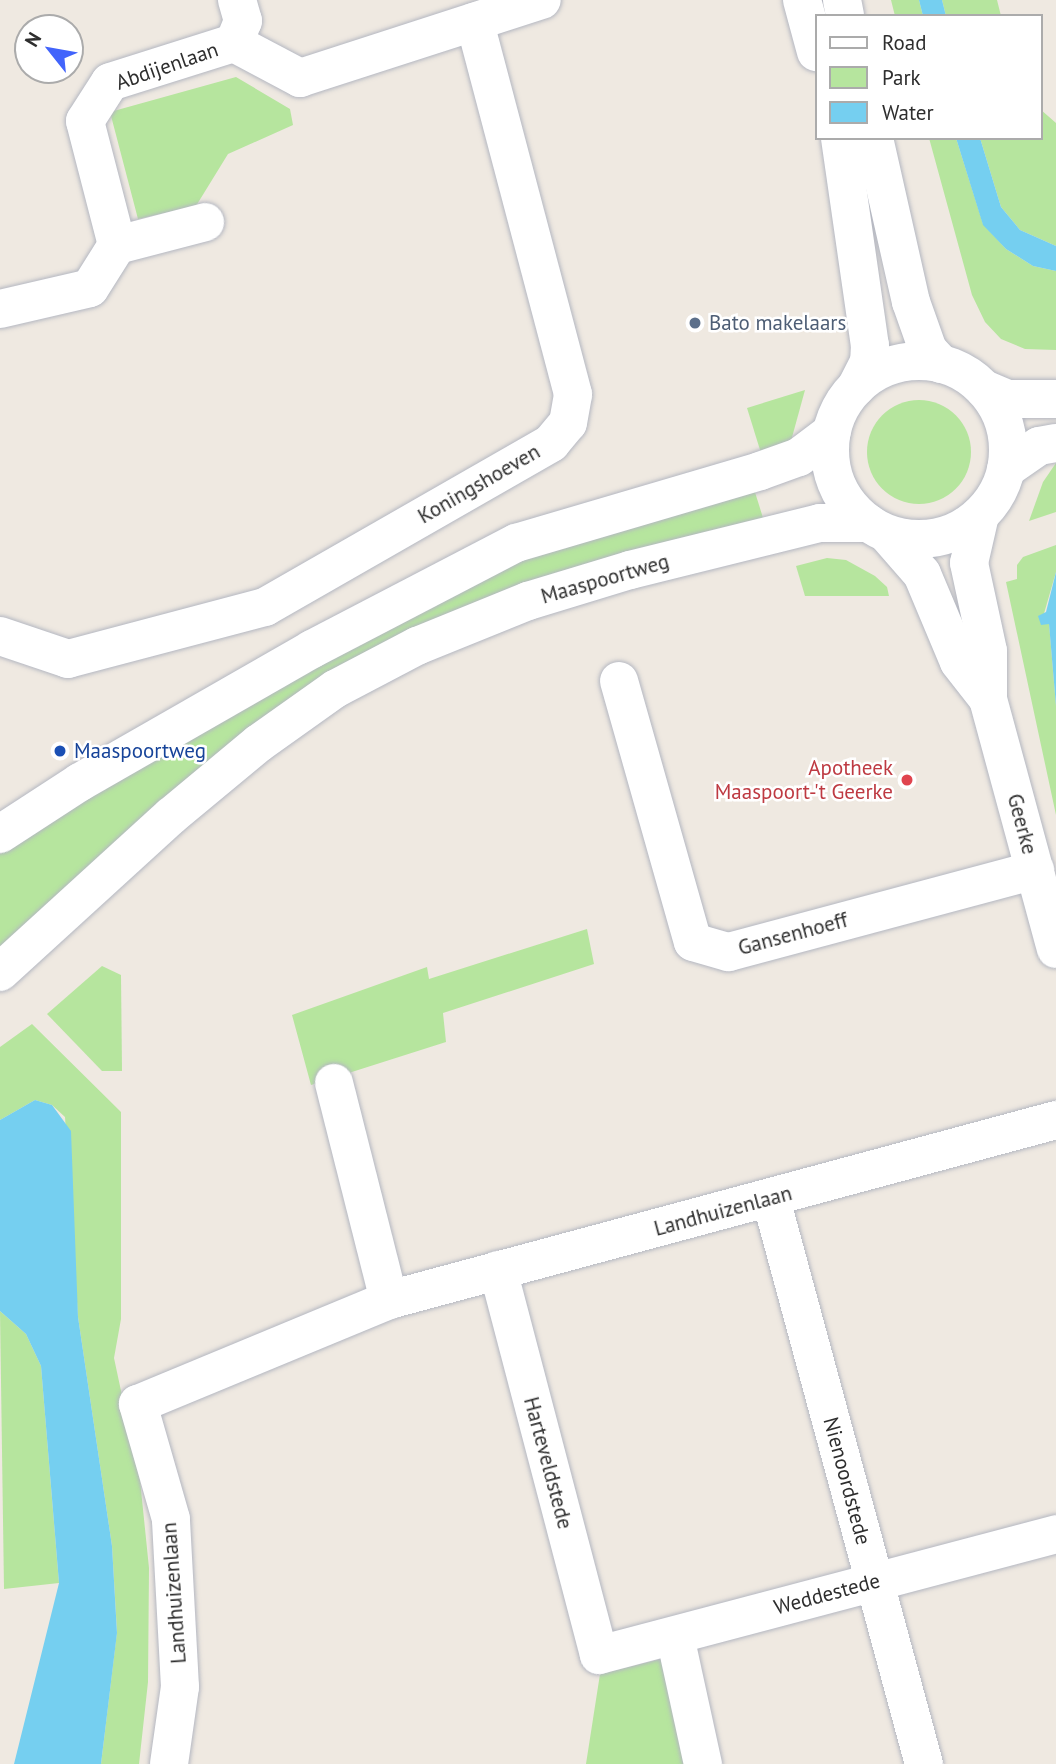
<!DOCTYPE html>
<html>
<head>
<meta charset="utf-8">
<style>
  body { margin:0 }
  #map { position:relative; width:1056px; height:1764px; overflow:hidden; background:#efe9e1; font-family:"PT Sans",sans-serif }
  div>[style] { position:absolute }
  .green>* { inset:0; background:#b6e59e }
  .round { border-radius:50% }
  .water>* { inset:0; background:#75cff0 }
  .roads { filter:drop-shadow(0 0 2px #b4b7c1) drop-shadow(0 0 2px #b4b7c1) }
  .street>* { height:38px; margin:-19px; padding:0 19px; transform-origin:19px; border-radius:19px; background:#fff }
  .secondary>* { height:38px; margin:-19px; padding:0 19px; transform-origin:19px; border-radius:19px; background:#fff }
  .secondary>.ring { margin:-19px; padding:0; box-sizing:content-box; background:none; border:38px solid #fff; border-radius:50% }
  .dots>* { width:19px; height:19px; translate:-50% -50%; box-sizing:border-box; border:4px solid #fff; border-radius:50% }
  span { translate:-50% -50%; white-space:nowrap; text-align:center; line-height:1.15; -webkit-text-stroke:5px #fff; paint-order:stroke }
  .street-label { font-size:21px; color:#2e2e2e }
  .service-label { font-size:21px; color:#4e5e75 }
  .left { translate:0 -50%; text-align:left }
  .transit-label { font-size:21px; color:#164399 }
  .health-label { font-size:21px; color:#be3a42 }
  .right { translate:-100% -50%; text-align:right }
  .legend { position:absolute; left:815px; top:14px; width:228px; height:126px; box-sizing:border-box; background:#fff; border:2px solid #ababab; margin:0; padding:9px 12px; list-style:none; font-size:21px; color:#2e2e2e }
  .legend li { display:flex; align-items:center; gap:14px; height:35px }
  .legend b { width:35px; border:2px solid #ababab }
  .north { position:absolute; left:14px; top:14px; width:70px; height:70px; box-sizing:border-box; background:#fff; border:2px solid #ababab; border-radius:50%; rotate:301deg; font-size:19px; font-weight:700; line-height:28px; text-align:center; color:#2e2e2e }
  .north::after { content:''; display:block; margin:auto; width:24px; height:32px; background:#4264fb; clip-path:polygon(50% 0,100% 100%,50% 72%,0 100%) }
</style>
</head>
<body>
<div id="map">
  <div class="green">
    <div style="clip-path:polygon(891px 0,919px 0,923px 16px,895px 16px)"></div>
    <div style="clip-path:polygon(942px 0,997px 0,1001px 16px,946px 16px)"></div>
    <div style="clip-path:polygon(236px 77px,290px 109px,293px 125px,228px 154px,196px 206px,138px 219px,110px 112px)"></div>
    <div style="clip-path:polygon(1040px 109px,1056px 123px,1056px 246px,1020px 230px,1001px 207px,980px 138px,1040px 138px)"></div>
    <div style="clip-path:polygon(929px 138px,956px 138px,983px 224px,1006px 249px,1033px 266px,1056px 271px,1056px 350px,1025px 349px,1001px 339px,985px 322px,972px 295px)"></div>
    <div style="clip-path:polygon(805px 390px,791px 441px,761px 453px,747px 408px)"></div>
    <div class="round" style="left:867px;top:400px;width:104px;height:104px"></div>
    <div style="clip-path:polygon(1056px 463px,1056px 512px,1029px 521px,1043px 482px)"></div>
    <div style="clip-path:polygon(754px 489px,764px 521px,413px 632px,0 950px,0 854px,12px 845px,234px 709px,518px 559px)"></div>
    <div style="clip-path:polygon(1056px 545px,1056px 572px,1041px 624px,1049px 623px,1056px 706px,1056px 815px,1006px 582px,1017px 579px,1017px 565px,1023px 557px)"></div>
    <div style="clip-path:polygon(827px 558px,846px 560px,875px 576px,887px 587px,889px 596px,805px 596px,796px 566px)"></div>
    <div style="clip-path:polygon(587px 929px,594px 964px,443px 1013px,446px 1042px,311px 1085px,292px 1015px,427px 967px,429px 979px)"></div>
    <div style="clip-path:polygon(102px 966px,121px 975px,122px 1071px,102px 1071px,47px 1014px)"></div>
    <div style="clip-path:polygon(32px 1024px,121px 1112px,121px 1319px,114px 1358px,140px 1480px,149px 1568px,148px 1682px,139px 1764px,101px 1764px,117px 1632px,112px 1546px,78px 1317px,65px 1117px,52px 1105px,35px 1100px,0 1120px,0 1047px)"></div>
    <div style="clip-path:polygon(0 1311px,26px 1334px,41px 1366px,59px 1583px,4px 1589px)"></div>
    <div style="clip-path:polygon(661px 1659px,691px 1764px,586px 1764px,600px 1674px)"></div>
  </div>
  <div class="water">
    <div style="clip-path:polygon(919px 0,942px 0,946px 16px,923px 16px)"></div>
    <div style="clip-path:polygon(956px 138px,980px 138px,1001px 207px,1020px 230px,1056px 246px,1056px 271px,1033px 266px,1006px 249px,983px 225px)"></div>
    <div style="clip-path:polygon(1056px 572px,1056px 706px,1049px 624px,1041px 625px,1038px 616px,1046px 612px)"></div>
    <div style="clip-path:polygon(35px 1100px,52px 1105px,71px 1131px,78px 1317px,112px 1546px,117px 1633px,101px 1764px,14px 1764px,59px 1583px,41px 1366px,26px 1334px,0 1311px,0 1120px)"></div>
  </div>
  <div class="roads">
    <div class="street">
      <div style="left:234px;top:43px;width:24px;rotate:-68deg"></div>
      <div style="left:243px;top:21px;width:22px;rotate:-106deg"></div>
      <div style="left:117px;top:245px;width:91px;rotate:-14.6deg"></div>
      <div style="left:0;top:309px;width:92px;rotate:-13.1deg"></div>
      <div style="left:90px;top:288px;width:51px;rotate:-57.9deg"></div>
      <div style="left:117px;top:245px;width:128px;rotate:-104.5deg"></div>
      <div style="left:85px;top:121px;width:46px;rotate:-57.3deg"></div>
      <div style="left:110px;top:82px;width:130px;rotate:-17.5deg"></div>
      <div style="left:234px;top:43px;width:75px;rotate:27.9deg"></div>
      <div style="left:300px;top:78px;width:254px;rotate:-17.9deg"></div>
      <div style="left:980px;top:515px;width:49px;rotate:102.9deg"></div>
      <div style="left:969px;top:563px;width:90px;rotate:77.8deg"></div>
      <div style="left:988px;top:651px;width:48px;rotate:90deg"></div>
      <div style="left:988px;top:699px;width:259px;rotate:74.8deg"></div>
      <div style="left:887px;top:534px;width:53px;rotate:48.8deg"></div>
      <div style="left:922px;top:574px;width:95px;rotate:67.2deg"></div>
      <div style="left:959px;top:662px;width:47px;rotate:51.9deg"></div>
      <div style="left:0;top:636px;width:72px;rotate:18.7deg"></div>
      <div style="left:68px;top:659px;width:204px;rotate:-14.8deg"></div>
      <div style="left:265px;top:607px;width:330px;rotate:-29.8deg"></div>
      <div style="left:551px;top:443px;width:26px;rotate:-50deg"></div>
      <div style="left:568px;top:423px;width:29px;rotate:-80deg"></div>
      <div style="left:573px;top:394px;width:385px;rotate:-104.8deg"></div>
      <div style="left:619px;top:681px;width:271px;rotate:74.2deg"></div>
      <div style="left:693px;top:942px;width:37px;rotate:16deg"></div>
      <div style="left:729px;top:952px;width:317px;rotate:-15deg"></div>
      <div style="left:334px;top:1083px;width:224px;rotate:75.8deg"></div>
      <div style="left:771px;top:1199px;width:585px;rotate:74.85deg"></div>
      <div style="left:498px;top:1270px;width:398px;rotate:75.3deg"></div>
      <div style="left:599px;top:1655px;width:473px;rotate:-14.8deg"></div>
      <div style="left:675px;top:1636px;width:131px;rotate:77.7deg"></div>
      <div style="left:169px;top:1764px;width:78px;rotate:-81.9deg"></div>
      <div style="left:180px;top:1687px;width:168px;rotate:-93.1deg"></div>
      <div style="left:171px;top:1519px;width:120px;rotate:-106deg"></div>
      <div style="left:138px;top:1404px;width:272px;rotate:-22.5deg"></div>
      <div style="left:389px;top:1300px;width:691px;rotate:-15.1deg"></div>
    </div>
    <div class="secondary">
      <div style="left:802px;top:0;width:54px;rotate:74.9deg"></div>
      <div style="left:842px;top:0;width:16px;rotate:79deg"></div>
      <div style="left:840px;top:138px;width:209px;rotate:81.8deg"></div>
      <div style="left:870px;top:345px;width:17px;rotate:93deg"></div>
      <div style="left:869px;top:362px;width:28px;rotate:117deg"></div>
      <div style="left:874px;top:138px;width:168px;rotate:77.3deg"></div>
      <div style="left:911px;top:302px;width:51px;rotate:70.5deg"></div>
      <div style="left:928px;top:350px;width:19px;rotate:47deg"></div>
      <div class="ring" style="left:830px;top:361px;width:140px;height:140px"></div>
      <div style="left:984px;top:389px;width:25px;rotate:23deg"></div>
      <div style="left:1007px;top:399px;width:49px"></div>
      <div style="left:1006px;top:469px;width:40px;rotate:-34.9deg"></div>
      <div style="left:1039px;top:446px;width:17px;rotate:-10deg"></div>
      <div style="left:0;top:834px;width:95px;rotate:-33deg"></div>
      <div style="left:80px;top:782px;width:267px;rotate:-29.8deg"></div>
      <div style="left:312px;top:649px;width:230px;rotate:-27.5deg"></div>
      <div style="left:516px;top:543px;width:254px;rotate:-16.4deg"></div>
      <div style="left:760px;top:471px;width:41px;rotate:-19.7deg"></div>
      <div style="left:799px;top:457px;width:41px;rotate:-37.1deg"></div>
      <div style="left:0;top:972px;width:231px;rotate:-42.4deg"></div>
      <div style="left:171px;top:816px;width:114px;rotate:-39.7deg"></div>
      <div style="left:259px;top:743px;width:93px;rotate:-35.4deg"></div>
      <div style="left:335px;top:689px;width:93px;rotate:-27.7deg"></div>
      <div style="left:417px;top:646px;width:120px;rotate:-22.1deg"></div>
      <div style="left:528px;top:601px;width:107px;rotate:-16.9deg"></div>
      <div style="left:630px;top:570px;width:196px;rotate:-13.9deg"></div>
      <div style="left:820px;top:523px;width:48px"></div>
    </div>
  </div>
  <div class="dots">
    <div style="left:695px;top:323px;background:#5c6f8a"></div>
    <div style="left:60px;top:751px;background:#1a4fb4"></div>
    <div style="left:907px;top:780px;background:#e0444e"></div>
  </div>
  <div class="street-label">
    <span style="left:167px;top:66px;rotate:-19deg">Abdijenlaan</span>
    <span style="left:479px;top:484px;rotate:-30deg">Koningshoeven</span>
    <span style="left:605px;top:579px;rotate:-16deg">Maaspoortweg</span>
    <span style="left:1022px;top:824px;rotate:75deg">Geerke</span>
    <span style="left:793px;top:934px;rotate:-15deg">Gansenhoeff</span>
    <span style="left:723px;top:1211px;rotate:-15deg">Landhuizenlaan</span>
    <span style="left:548px;top:1463px;rotate:75deg">Harteveldstede</span>
    <span style="left:847px;top:1481px;rotate:75deg">Nienoordstede</span>
    <span style="left:174px;top:1593px;rotate:-94deg">Landhuizenlaan</span>
    <span style="left:827px;top:1594px;rotate:-15deg">Weddestede</span>
  </div>
  <div class="service-label">
    <span class="left" style="left:709px;top:323px">Bato makelaars</span>
  </div>
  <div class="transit-label">
    <span class="left" style="left:74px;top:751px">Maaspoortweg</span>
  </div>
  <div class="health-label">
    <span class="right" style="left:893px;top:780px">Apotheek<br>Maaspoort-'t Geerke</span>
  </div>
  <ul class="legend">
  <li><b style="height:9px;background:#fff"></b>Road</li>
  <li><b style="height:19px;background:#b6e59e"></b>Park</li>
  <li><b style="height:19px;background:#75cff0"></b>Water</li>
  </ul>
  <div class="north">N</div>
</div>
</body>
</html>
